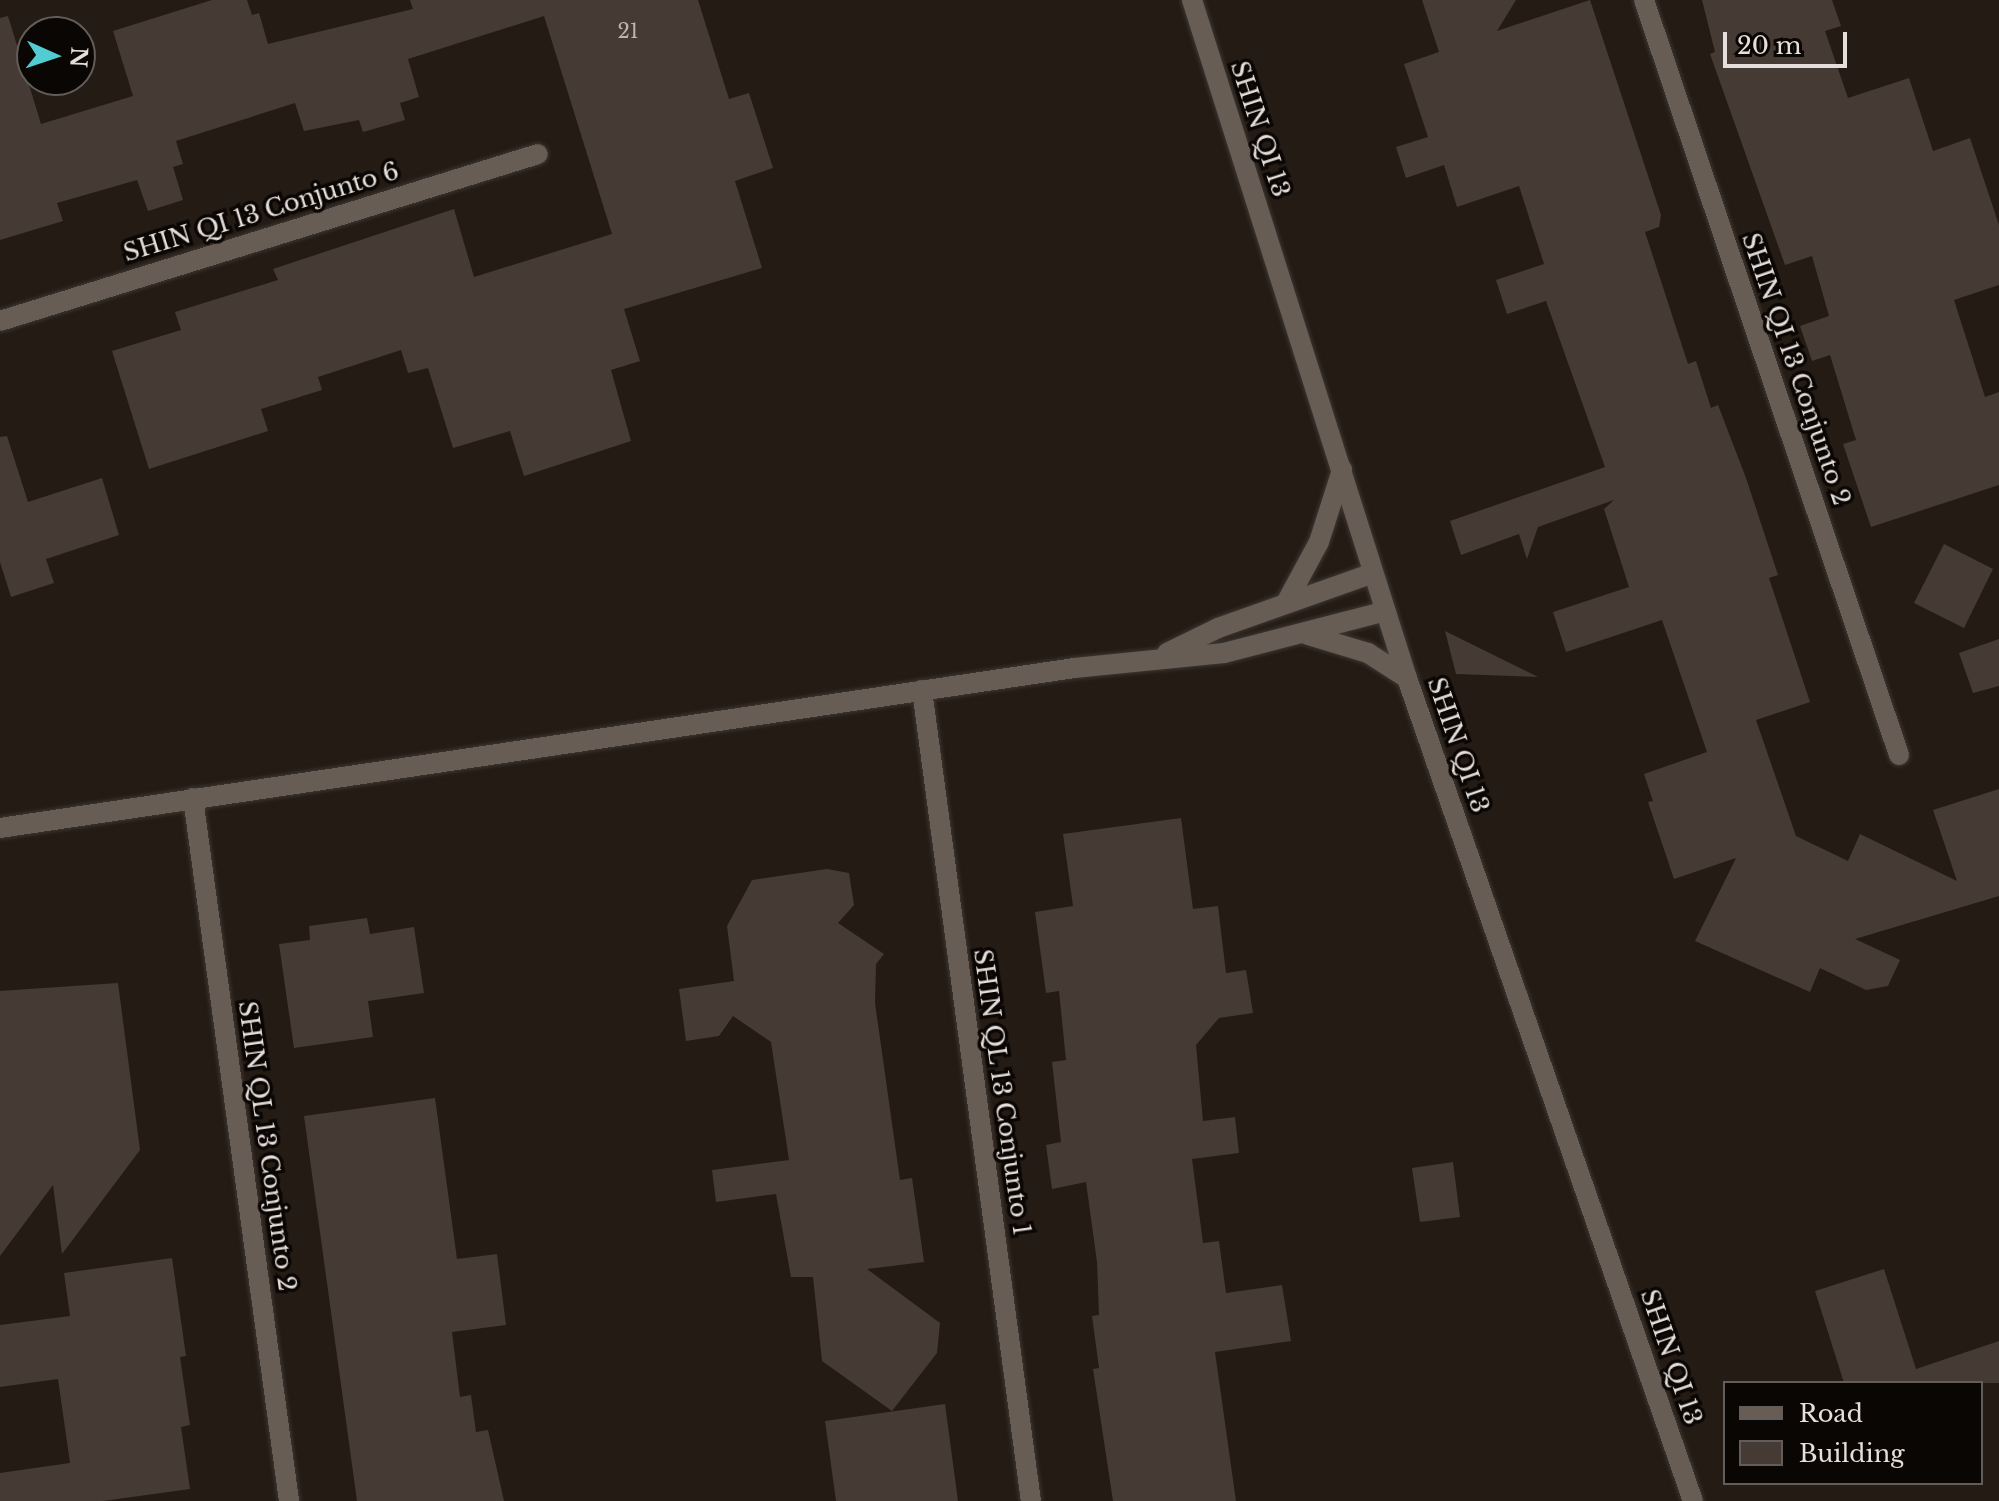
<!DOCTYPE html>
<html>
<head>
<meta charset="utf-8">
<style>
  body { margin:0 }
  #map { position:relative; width:1999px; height:1501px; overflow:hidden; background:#241b14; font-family:"Libre Baskerville",serif }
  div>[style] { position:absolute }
  .building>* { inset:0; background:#463b34 }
  .roads { filter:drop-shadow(0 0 2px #3d3632) drop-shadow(0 0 2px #3d3632) }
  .minor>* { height:20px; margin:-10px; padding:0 10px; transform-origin:10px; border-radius:10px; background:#685d55 }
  span { translate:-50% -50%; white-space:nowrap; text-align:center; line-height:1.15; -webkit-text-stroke:7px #0a0604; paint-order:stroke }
  .number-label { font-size:20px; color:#bdb5b0 }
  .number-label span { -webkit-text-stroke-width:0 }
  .street-label { font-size:24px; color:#e5deda }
  .legend { position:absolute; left:1723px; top:1381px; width:260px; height:104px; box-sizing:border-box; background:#0a0604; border:2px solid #625c5a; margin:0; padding:10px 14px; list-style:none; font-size:24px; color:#e5deda }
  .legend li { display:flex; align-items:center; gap:16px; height:40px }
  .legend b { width:40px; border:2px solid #625c5a }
  .north { position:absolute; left:16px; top:16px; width:80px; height:80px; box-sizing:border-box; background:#0a0604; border:2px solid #625c5a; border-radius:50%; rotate:93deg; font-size:22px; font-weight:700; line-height:32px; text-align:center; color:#e5deda }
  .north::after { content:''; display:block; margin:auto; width:28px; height:36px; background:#51ccd2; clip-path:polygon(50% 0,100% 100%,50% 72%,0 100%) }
  .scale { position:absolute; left:1723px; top:32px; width:124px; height:36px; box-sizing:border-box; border:4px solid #e5deda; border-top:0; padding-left:10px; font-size:24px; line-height:28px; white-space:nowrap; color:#e5deda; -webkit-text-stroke:6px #0a0604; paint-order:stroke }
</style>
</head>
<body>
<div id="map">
  <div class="building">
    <div style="clip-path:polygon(212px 0,247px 0,252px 15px,259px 13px,268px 44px,413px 9px,410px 0,698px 0,729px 99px,749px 93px,773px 168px,735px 181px,762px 268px,624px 309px,640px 361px,611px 370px,631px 441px,524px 476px,510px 431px,453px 448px,428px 368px,408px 373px,401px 350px,318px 377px,322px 390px,261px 409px,268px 431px,149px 469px,112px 351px,181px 330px,175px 312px,278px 280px,273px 269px,454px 209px,474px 277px,612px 234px,544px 16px,408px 59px,419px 97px,400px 103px,405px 120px,363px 132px,359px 120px,304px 131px,295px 103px,176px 141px,183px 164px,173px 167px,183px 200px,148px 211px,137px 180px,57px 203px,63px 221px,0 240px,0 18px,8px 16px,41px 124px,133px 96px,113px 31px)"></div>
    <div style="clip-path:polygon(1422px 0,1516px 0,1497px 31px,1590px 0,1661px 215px,1659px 227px,1645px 232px,1688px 364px,1696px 361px,1711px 408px,1718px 405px,1746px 478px,1778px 575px,1769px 578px,1810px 702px,1756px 720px,1796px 836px,1848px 861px,1860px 834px,1957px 881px,1933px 810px,1999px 789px,1999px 896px,1855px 939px,1900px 960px,1888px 986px,1866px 990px,1820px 968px,1810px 992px,1695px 941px,1736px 858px,1674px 879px,1648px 802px,1653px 801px,1644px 774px,1707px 752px,1662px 620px,1566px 652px,1553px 612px,1629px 587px,1604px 509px,1614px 500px,1538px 527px,1527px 559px,1519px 534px,1461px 555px,1450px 521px,1605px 467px,1546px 301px,1507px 314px,1496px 280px,1544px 264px,1519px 186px,1457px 207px,1444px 165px,1406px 178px,1396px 147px,1428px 137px,1404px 64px,1439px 52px)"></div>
    <div style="clip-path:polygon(1702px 0,1832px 0,1841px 26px,1825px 31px,1848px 98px,1909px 78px,1933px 151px,1970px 138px,1999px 225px,1999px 285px,1954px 300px,1985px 397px,1999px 392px,1999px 485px,1871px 527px,1843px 444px,1856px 440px,1830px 355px,1812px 361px,1800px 326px,1829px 316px,1812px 256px,1785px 265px,1710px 54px,1715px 52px)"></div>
    <div style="clip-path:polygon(7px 436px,28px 502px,102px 478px,119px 535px,46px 559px,54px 583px,11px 597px,0 562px,0 437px)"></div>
    <div style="clip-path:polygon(1944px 544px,1993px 569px,1964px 628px,1914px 603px)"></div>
    <div style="clip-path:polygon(1445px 631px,1538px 677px,1456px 674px)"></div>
    <div style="clip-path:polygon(1999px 639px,1999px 686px,1973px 693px,1959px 653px)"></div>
    <div style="clip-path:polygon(1181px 818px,1193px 909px,1218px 906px,1226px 973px,1246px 970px,1253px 1013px,1219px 1018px,1196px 1045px,1203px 1121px,1235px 1117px,1239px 1153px,1192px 1159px,1203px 1243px,1219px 1241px,1226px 1293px,1282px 1285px,1291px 1341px,1215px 1352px,1236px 1501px,1113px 1501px,1093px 1369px,1099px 1368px,1092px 1316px,1099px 1315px,1097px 1262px,1086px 1182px,1052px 1189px,1046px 1145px,1061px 1142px,1052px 1062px,1066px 1060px,1059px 991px,1046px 993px,1035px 912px,1073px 906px,1063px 834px)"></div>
    <div style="clip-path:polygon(827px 869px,849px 873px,854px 905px,838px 923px,884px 954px,876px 964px,875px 1003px,900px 1180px,912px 1178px,924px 1262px,867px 1269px,940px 1323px,937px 1353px,892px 1411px,822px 1361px,813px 1277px,791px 1277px,776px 1194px,716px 1202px,712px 1170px,789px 1160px,771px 1042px,733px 1016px,719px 1036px,686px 1041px,679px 989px,734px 981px,727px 926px,752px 880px)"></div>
    <div style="clip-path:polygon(367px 918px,370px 934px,414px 927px,424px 993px,368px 1001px,373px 1037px,294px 1048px,279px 944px,310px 940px,309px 926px)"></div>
    <div style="clip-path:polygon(118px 983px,140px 1150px,62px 1254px,53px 1185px,0 1256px,0 991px)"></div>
    <div style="clip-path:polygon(435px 1098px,457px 1259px,497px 1254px,506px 1325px,452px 1332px,460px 1397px,471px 1395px,476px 1432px,488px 1430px,504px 1501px,357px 1501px,304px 1116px)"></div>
    <div style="clip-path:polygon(1453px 1162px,1460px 1217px,1420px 1222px,1412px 1168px)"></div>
    <div style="clip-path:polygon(172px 1258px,186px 1356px,180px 1357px,190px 1425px,181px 1427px,190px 1489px,103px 1501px,0 1501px,0 1473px,70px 1463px,58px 1379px,0 1387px,0 1325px,70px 1316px,64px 1273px)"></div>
    <div style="clip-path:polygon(1884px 1269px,1916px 1369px,1999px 1341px,1999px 1383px,1844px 1383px,1815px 1291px)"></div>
    <div style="clip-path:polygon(945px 1404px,958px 1501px,836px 1501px,825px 1421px)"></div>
  </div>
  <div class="roads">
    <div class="minor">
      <div style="left:1192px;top:0;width:711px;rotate:72.41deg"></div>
      <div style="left:1407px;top:678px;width:871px;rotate:70.84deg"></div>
      <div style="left:1644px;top:0;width:797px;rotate:71.34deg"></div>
      <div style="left:0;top:321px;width:563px;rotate:-17.24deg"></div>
      <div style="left:1286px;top:603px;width:69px;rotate:-61.6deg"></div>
      <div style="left:1319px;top:542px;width:76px;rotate:-72.3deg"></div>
      <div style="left:1308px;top:635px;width:63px;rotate:16.7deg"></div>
      <div style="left:1368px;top:653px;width:46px;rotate:32.7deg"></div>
      <div style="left:1167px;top:653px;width:57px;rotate:-26.1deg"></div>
      <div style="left:1218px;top:628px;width:164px;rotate:-19.5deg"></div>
      <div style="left:922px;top:690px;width:818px;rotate:82.35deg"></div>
      <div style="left:193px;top:798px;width:710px;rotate:82.22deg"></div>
      <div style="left:0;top:828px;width:1086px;rotate:-8.47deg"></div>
      <div style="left:1074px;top:668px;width:151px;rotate:-5.7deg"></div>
      <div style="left:1224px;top:653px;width:167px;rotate:-14.5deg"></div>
    </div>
  </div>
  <div class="number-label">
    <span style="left:628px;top:31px">21</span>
  </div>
  <div class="street-label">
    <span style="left:1260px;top:129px;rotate:72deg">SHIN QI 13</span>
    <span style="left:261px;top:212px;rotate:-17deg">SHIN QI 13 Conjunto 6</span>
    <span style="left:1796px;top:369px;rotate:71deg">SHIN QI 13 Conjunto 2</span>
    <span style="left:1458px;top:745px;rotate:71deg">SHIN QI 13</span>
    <span style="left:1002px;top:1092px;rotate:82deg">SHIN QL 13 Conjunto 1</span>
    <span style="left:267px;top:1146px;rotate:82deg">SHIN QL 13 Conjunto 2</span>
    <span style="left:1671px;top:1357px;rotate:71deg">SHIN QI 13</span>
  </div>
  <ul class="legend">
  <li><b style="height:10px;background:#685d55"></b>Road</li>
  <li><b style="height:22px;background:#463b34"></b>Building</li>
  </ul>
  <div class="north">N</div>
  <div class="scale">20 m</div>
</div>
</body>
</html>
